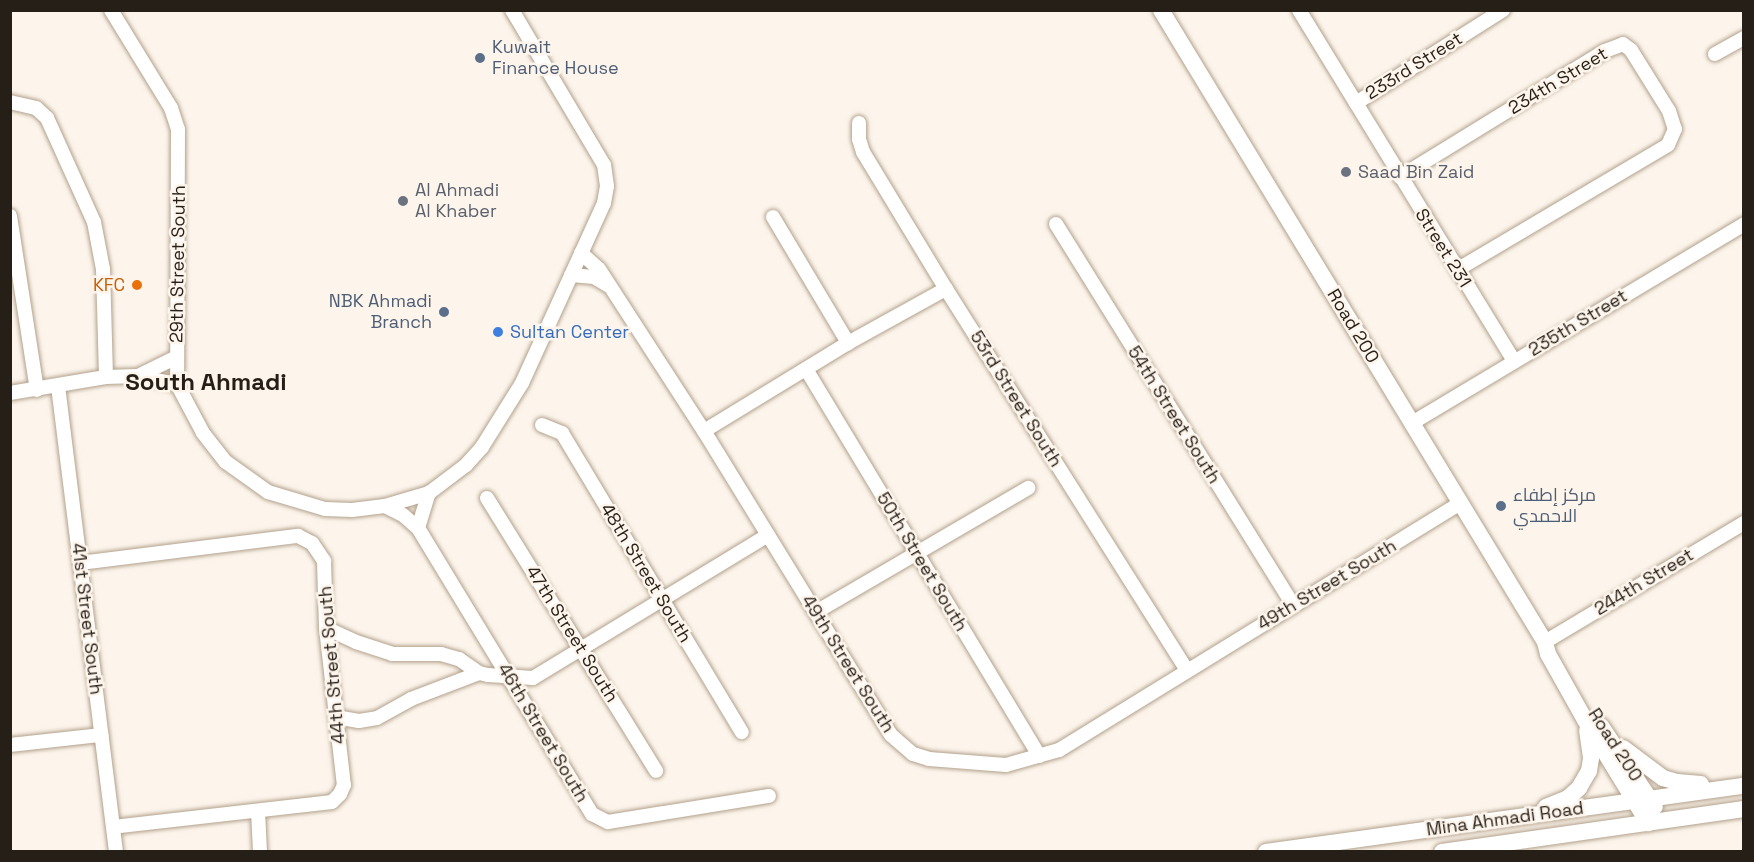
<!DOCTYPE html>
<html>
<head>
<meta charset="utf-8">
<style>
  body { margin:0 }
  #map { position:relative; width:1754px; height:862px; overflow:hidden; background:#fdf5ec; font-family:"Space Grotesk",Cairo,sans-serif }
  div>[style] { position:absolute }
  .roads { filter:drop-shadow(0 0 2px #b2a18c) drop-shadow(0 0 2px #b2a18c) }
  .minor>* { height:14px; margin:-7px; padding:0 7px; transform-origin:7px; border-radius:7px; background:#fff }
  .major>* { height:16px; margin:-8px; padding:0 8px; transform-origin:8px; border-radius:8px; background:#fff }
  .dots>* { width:16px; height:16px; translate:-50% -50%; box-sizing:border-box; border:3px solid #fdf5ec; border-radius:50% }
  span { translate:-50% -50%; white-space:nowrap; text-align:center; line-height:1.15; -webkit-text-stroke:5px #fdf5ec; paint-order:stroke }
  .service-label { font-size:18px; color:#4e5e75 }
  .left { translate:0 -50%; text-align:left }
  .right { translate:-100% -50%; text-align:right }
  .street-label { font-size:18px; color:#261f17 }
  .worship-label { font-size:18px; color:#5b616d }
  .food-label { font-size:18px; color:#c56008 }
  .shop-label { font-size:18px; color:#366cbe }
  .district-label { font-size:24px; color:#261f17; font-weight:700 }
  .frame { position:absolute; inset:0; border:12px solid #261f17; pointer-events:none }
</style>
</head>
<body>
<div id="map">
  <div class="roads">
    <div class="minor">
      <div style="left:111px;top:10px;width:115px;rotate:58.5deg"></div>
      <div style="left:171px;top:108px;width:22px;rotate:72deg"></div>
      <div style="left:178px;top:129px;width:255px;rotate:90.2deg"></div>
      <div style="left:177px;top:384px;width:55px;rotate:62deg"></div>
      <div style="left:203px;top:433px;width:37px;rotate:52deg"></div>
      <div style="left:226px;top:462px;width:52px;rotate:35.5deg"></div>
      <div style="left:268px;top:492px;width:59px;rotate:16.6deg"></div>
      <div style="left:325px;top:509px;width:27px;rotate:2deg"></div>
      <div style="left:352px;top:510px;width:33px;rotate:-7deg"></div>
      <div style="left:385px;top:506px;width:46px;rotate:-16.5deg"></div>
      <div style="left:429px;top:493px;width:46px;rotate:-37.1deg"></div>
      <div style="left:466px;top:465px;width:24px;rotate:-48deg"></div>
      <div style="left:482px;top:447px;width:75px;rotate:-58deg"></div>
      <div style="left:522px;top:383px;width:198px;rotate:-65.5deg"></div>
      <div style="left:604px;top:203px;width:17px;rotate:-80deg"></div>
      <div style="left:607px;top:186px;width:21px;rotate:-98deg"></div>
      <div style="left:604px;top:165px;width:180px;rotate:-120.7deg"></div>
      <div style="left:1299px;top:10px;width:412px;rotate:58.5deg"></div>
      <div style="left:1715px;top:54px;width:33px;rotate:-29deg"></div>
      <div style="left:10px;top:102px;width:27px;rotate:13deg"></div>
      <div style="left:36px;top:108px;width:15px;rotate:42deg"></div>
      <div style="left:47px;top:118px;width:114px;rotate:65.7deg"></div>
      <div style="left:94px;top:222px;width:48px;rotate:79.2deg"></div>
      <div style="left:103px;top:269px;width:108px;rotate:88.4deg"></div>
      <div style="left:1356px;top:103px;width:174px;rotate:-32.3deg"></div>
      <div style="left:859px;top:123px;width:16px;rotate:90deg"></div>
      <div style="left:859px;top:139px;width:14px;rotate:73deg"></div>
      <div style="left:863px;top:152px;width:160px;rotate:58.8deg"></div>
      <div style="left:946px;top:289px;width:451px;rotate:57.7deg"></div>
      <div style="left:1400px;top:177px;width:241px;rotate:-31.6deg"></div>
      <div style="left:1605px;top:51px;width:19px;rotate:-21deg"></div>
      <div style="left:1623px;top:44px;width:10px;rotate:37deg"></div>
      <div style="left:1631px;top:50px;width:72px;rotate:58.1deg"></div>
      <div style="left:1669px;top:111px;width:19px;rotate:72deg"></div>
      <div style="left:1675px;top:129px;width:17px;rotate:114deg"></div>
      <div style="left:1668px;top:145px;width:245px;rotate:149.4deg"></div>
      <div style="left:10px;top:216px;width:176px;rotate:81.2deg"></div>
      <div style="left:773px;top:217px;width:147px;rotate:59.2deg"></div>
      <div style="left:1056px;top:224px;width:449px;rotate:58.1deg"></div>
      <div style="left:581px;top:253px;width:24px;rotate:42deg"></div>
      <div style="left:599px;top:269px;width:193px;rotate:57.1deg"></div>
      <div style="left:704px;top:431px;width:357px;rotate:58.4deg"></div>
      <div style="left:891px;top:735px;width:29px;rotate:41deg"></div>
      <div style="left:913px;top:754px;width:17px;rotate:17deg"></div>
      <div style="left:929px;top:759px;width:77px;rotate:4.5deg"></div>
      <div style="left:1006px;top:765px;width:55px;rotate:-15.8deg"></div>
      <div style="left:1059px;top:750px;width:472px;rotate:-31.6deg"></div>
      <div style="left:571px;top:275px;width:23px;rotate:5deg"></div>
      <div style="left:594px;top:277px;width:17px;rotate:31deg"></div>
      <div style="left:806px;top:369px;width:452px;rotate:58.9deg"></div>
      <div style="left:138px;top:376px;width:43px;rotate:-26deg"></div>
      <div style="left:58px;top:386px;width:470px;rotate:82.9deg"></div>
      <div style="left:10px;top:393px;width:97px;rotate:-9.5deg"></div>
      <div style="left:106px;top:377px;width:32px;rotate:-2deg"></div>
      <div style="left:138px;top:376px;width:40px;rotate:12deg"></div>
      <div style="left:1412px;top:423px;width:387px;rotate:-30.9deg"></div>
      <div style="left:542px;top:425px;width:22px;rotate:22deg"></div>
      <div style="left:562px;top:433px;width:349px;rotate:59deg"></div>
      <div style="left:704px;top:431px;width:169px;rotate:-31.4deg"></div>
      <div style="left:848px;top:343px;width:112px;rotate:-28.9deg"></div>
      <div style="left:487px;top:498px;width:321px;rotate:58.2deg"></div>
      <div style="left:385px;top:506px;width:20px;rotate:27deg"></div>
      <div style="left:403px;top:515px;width:20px;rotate:41deg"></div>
      <div style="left:418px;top:528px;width:335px;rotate:58.7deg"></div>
      <div style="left:592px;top:814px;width:18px;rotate:27deg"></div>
      <div style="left:608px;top:822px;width:163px;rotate:-9.2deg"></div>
      <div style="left:418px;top:528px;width:37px;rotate:-73deg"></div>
      <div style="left:80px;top:563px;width:220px;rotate:-7.1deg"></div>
      <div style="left:298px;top:536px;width:16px;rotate:27deg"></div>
      <div style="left:312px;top:543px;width:22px;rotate:56deg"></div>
      <div style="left:324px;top:561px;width:67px;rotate:88.3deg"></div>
      <div style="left:326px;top:628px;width:158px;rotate:83.5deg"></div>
      <div style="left:344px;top:785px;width:10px;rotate:114deg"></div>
      <div style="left:340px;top:794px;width:11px;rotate:135deg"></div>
      <div style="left:332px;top:802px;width:220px;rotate:173.5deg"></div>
      <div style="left:816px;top:612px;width:246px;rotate:-30.3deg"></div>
      <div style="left:326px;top:628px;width:33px;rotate:25deg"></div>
      <div style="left:356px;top:642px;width:38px;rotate:18deg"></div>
      <div style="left:392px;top:654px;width:49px"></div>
      <div style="left:441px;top:654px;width:19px;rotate:16deg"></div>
      <div style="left:459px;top:659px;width:24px;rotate:35deg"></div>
      <div style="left:479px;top:673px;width:9px;rotate:13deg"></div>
      <div style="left:488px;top:675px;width:45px;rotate:3.8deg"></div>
      <div style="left:533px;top:678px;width:275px;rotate:-31.3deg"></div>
      <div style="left:1545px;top:642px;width:232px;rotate:-30.9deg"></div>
      <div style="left:336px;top:717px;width:23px;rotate:10deg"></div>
      <div style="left:359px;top:721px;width:18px;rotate:-9deg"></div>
      <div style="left:377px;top:718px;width:39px;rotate:-29deg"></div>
      <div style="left:411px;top:699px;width:73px;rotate:-20.9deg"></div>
      <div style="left:10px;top:745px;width:92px;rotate:-6.3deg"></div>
      <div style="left:258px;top:811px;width:41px;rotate:87.2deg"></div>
    </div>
    <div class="major">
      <div style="left:1161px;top:10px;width:740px;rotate:58.72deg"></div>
      <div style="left:1545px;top:642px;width:12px;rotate:76deg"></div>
      <div style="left:1548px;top:654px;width:76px;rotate:60.7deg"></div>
      <div style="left:1585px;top:720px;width:121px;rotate:58.5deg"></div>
      <div style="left:1601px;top:726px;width:97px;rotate:56.3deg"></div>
      <div style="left:1623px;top:748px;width:50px;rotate:36.9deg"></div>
      <div style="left:1663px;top:778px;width:15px;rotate:16deg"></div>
      <div style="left:1677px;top:782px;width:24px;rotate:5deg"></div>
      <div style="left:1546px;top:807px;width:24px;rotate:-22deg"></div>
      <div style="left:1568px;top:798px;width:15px;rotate:-42deg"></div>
      <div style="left:1579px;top:788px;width:20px;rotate:-60deg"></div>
      <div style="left:1589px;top:771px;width:13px;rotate:-81deg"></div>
      <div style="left:1591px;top:758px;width:28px;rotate:-98deg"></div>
      <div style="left:1266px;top:852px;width:483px;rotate:-7.9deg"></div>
      <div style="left:1442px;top:852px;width:305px;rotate:-8.1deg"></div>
    </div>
  </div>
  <div class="dots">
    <div style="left:480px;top:58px;background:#5c6f8a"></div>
    <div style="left:1346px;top:172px;background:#6b7280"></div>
    <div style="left:403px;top:201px;background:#6b7280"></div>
    <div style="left:137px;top:285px;background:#e8710a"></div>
    <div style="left:444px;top:312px;background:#5c6f8a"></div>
    <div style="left:498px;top:332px;background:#3f7fe0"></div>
    <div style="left:1501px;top:506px;background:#5c6f8a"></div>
  </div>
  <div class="service-label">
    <span class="left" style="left:492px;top:58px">Kuwait<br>Finance House</span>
    <span class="right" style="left:432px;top:312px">NBK Ahmadi<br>Branch</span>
    <span class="left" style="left:1513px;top:506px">مركز إطفاء<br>الاحمدي</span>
  </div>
  <div class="street-label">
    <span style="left:1414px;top:66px;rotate:-32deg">233rd Street</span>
    <span style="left:1558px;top:81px;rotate:-31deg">234th Street</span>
    <span style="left:1443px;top:248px;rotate:58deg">Street 231</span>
    <span style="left:178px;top:264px;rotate:-89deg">29th Street South</span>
    <span style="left:1578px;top:323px;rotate:-31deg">235th Street</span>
    <span style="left:1353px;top:326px;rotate:59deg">Road 200</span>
    <span style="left:1016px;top:399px;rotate:58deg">53rd Street South</span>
    <span style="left:1174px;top:415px;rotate:58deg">54th Street South</span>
    <span style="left:922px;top:562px;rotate:59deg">50th Street South</span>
    <span style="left:646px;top:573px;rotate:59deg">48th Street South</span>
    <span style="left:1644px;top:582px;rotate:-31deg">244th Street</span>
    <span style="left:1327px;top:585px;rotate:-31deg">49th Street South</span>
    <span style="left:87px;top:619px;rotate:83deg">41st Street South</span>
    <span style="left:572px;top:634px;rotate:58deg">47th Street South</span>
    <span style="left:848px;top:664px;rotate:58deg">49th Street South</span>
    <span style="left:332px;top:665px;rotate:-95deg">44th Street South</span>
    <span style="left:543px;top:733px;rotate:59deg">46th Street South</span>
    <span style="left:1615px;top:745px;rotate:57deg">Road 200</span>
    <span style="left:1505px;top:819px;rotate:-8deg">Mina Ahmadi Road</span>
  </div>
  <div class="worship-label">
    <span class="left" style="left:1358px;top:172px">Saad Bin Zaid</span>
    <span class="left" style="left:415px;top:201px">Al Ahmadi<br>Al Khaber</span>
  </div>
  <div class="food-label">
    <span class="right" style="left:125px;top:285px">KFC</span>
  </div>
  <div class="shop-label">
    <span class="left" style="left:510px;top:332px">Sultan Center</span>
  </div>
  <div class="district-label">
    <span style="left:206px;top:382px">South Ahmadi</span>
  </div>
  <div class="frame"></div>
</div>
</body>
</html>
